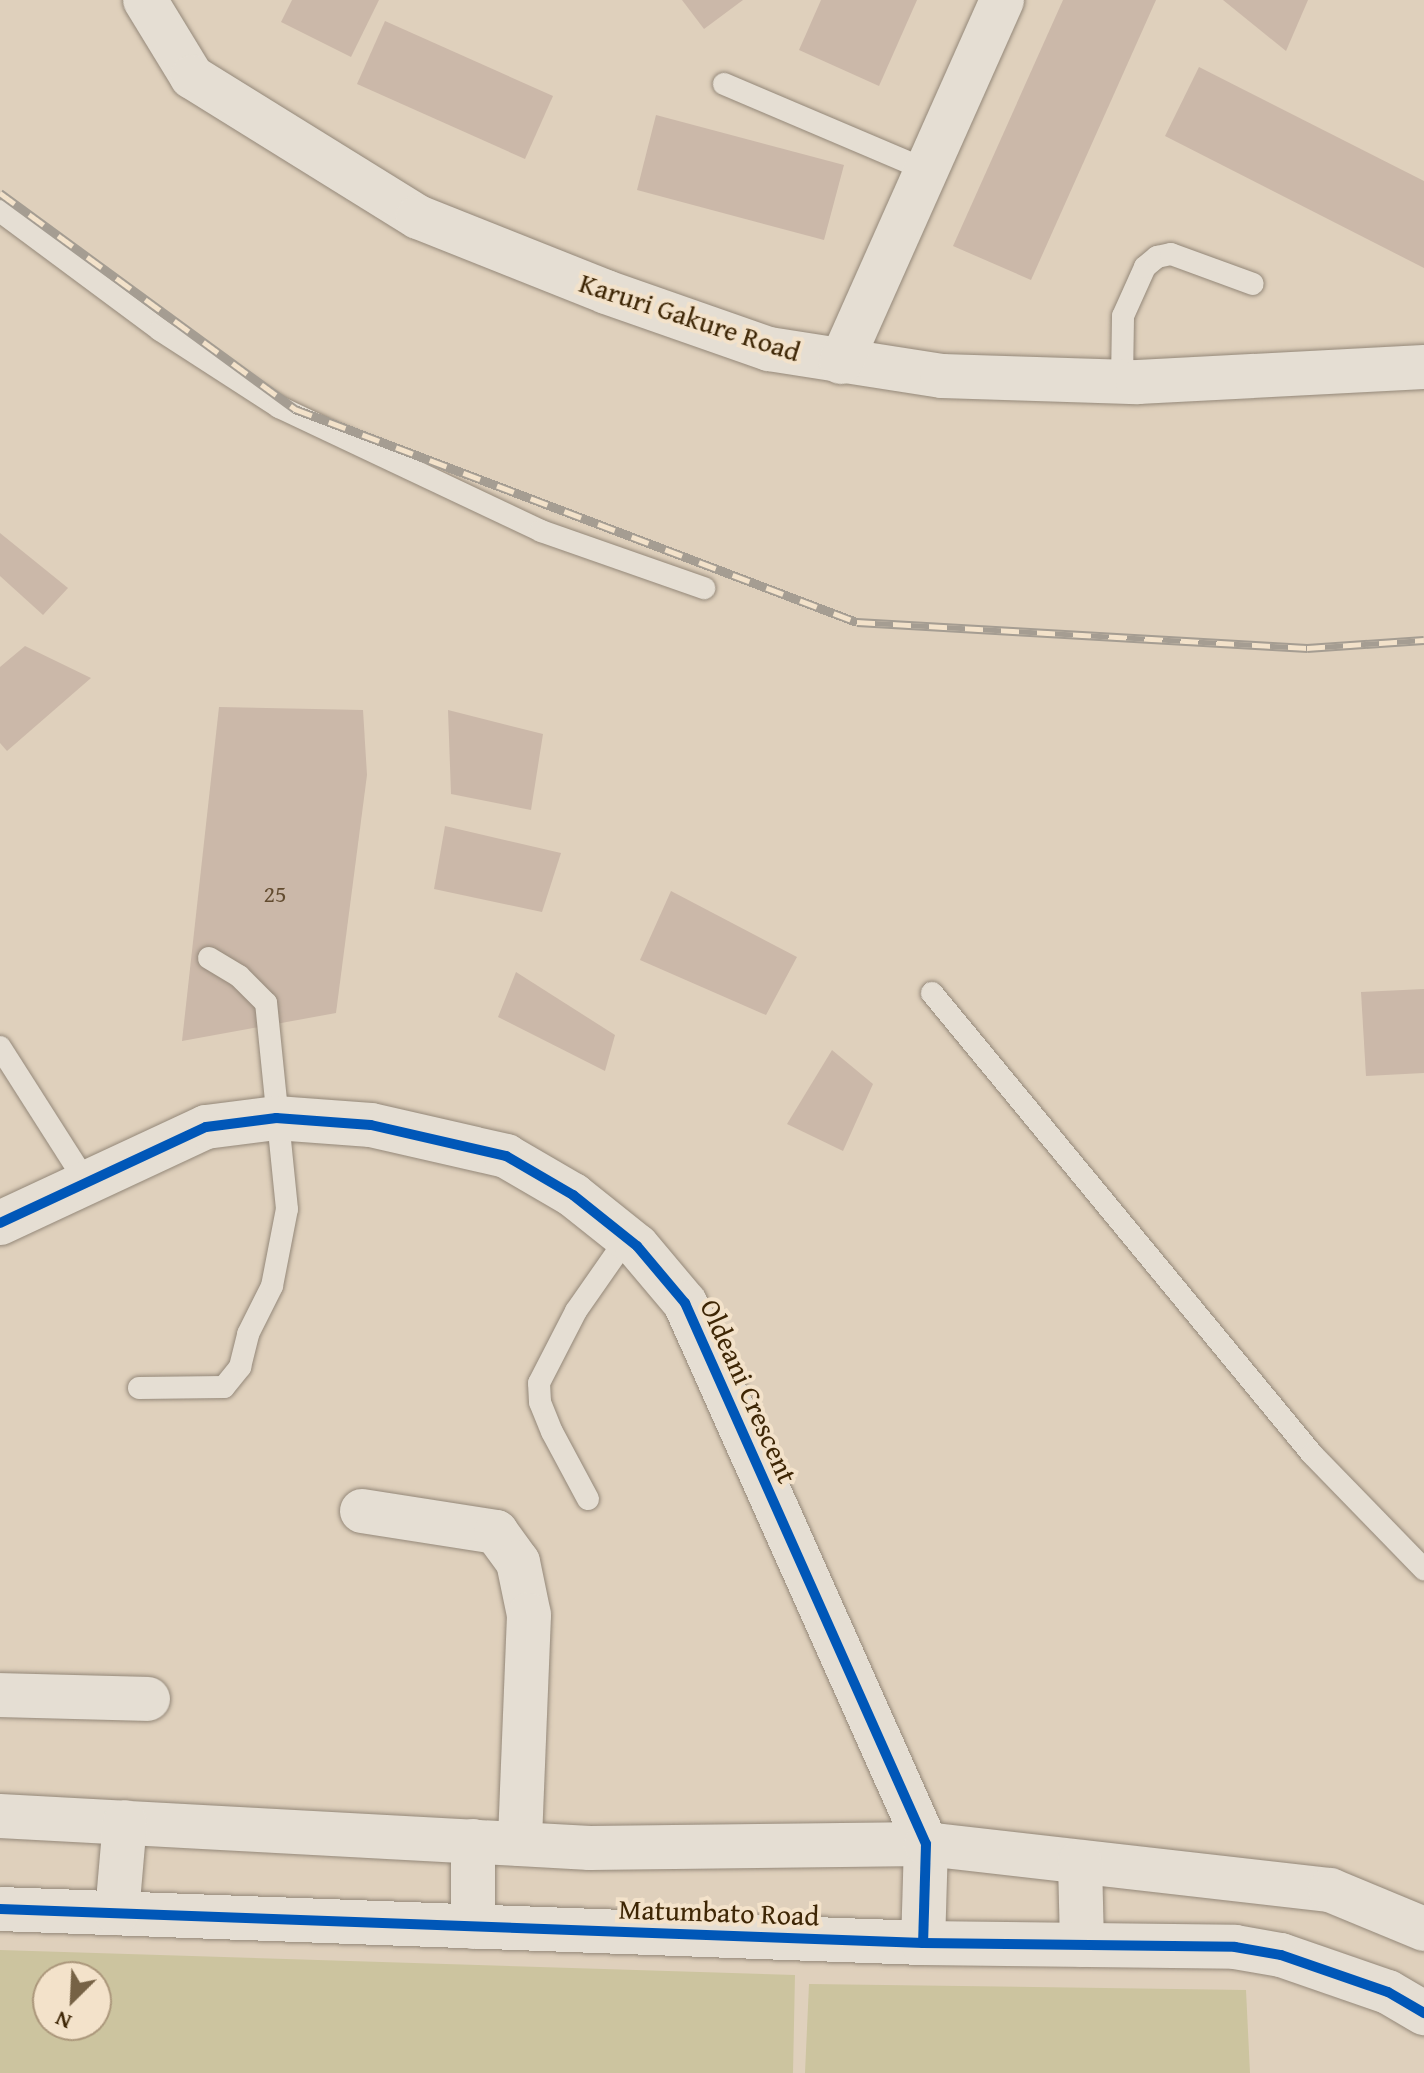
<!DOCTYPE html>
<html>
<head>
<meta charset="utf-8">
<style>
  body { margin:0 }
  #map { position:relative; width:1424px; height:2073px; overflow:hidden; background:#dfd0bc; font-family:"Gentium Book Plus",serif }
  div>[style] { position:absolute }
  .green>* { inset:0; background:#ccc49f }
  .building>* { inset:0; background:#cbb8a9 }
  .roads { filter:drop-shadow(0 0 2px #948879) drop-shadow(0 0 2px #948879) }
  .service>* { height:22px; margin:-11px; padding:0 11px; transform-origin:11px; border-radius:11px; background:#e5ded3 }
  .minor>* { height:44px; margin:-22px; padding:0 22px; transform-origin:22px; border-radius:22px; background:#e5ded3 }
  .tertiary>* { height:44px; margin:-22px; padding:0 22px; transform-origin:22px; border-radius:22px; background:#e5ded3 }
  .rail>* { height:9px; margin-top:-4.5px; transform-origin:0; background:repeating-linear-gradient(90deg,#f3e2ca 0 18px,#a59d92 0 36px); box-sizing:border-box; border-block:2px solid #a59d92 }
  .cycleway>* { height:10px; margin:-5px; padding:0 5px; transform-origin:5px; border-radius:5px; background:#0057b8 }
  span { translate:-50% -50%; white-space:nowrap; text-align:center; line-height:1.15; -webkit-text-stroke:8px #f3e2ca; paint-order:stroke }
  .number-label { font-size:24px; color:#624b2f }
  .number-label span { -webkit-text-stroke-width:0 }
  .street-label { font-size:28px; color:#3e2605 }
  .north { position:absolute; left:32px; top:1961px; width:80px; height:80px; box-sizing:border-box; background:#f3e2ca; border:2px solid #ab977b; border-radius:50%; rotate:204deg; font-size:22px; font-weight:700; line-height:32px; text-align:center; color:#3e2605 }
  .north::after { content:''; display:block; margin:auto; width:28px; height:36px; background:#766245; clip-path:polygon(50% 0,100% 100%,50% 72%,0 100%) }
</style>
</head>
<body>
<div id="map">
  <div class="green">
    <div style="clip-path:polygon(evenodd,0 1950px,795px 1975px,793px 2073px,0 2073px,0 1950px,96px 1977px,96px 2025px,48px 2025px,48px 1977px,96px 1977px)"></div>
    <div style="clip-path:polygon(809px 1984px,1246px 1990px,1250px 2073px,805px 2073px)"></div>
  </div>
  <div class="building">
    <div style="clip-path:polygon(292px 0,379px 0,351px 57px,281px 22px)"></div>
    <div style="clip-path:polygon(682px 0,743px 0,704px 29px)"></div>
    <div style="clip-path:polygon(821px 0,917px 0,879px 86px,799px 50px)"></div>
    <div style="clip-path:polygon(1063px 0,1156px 0,1031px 280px,953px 246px)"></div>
    <div style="clip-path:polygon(1223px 0,1308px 0,1286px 51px)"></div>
    <div style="clip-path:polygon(385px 21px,553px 96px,525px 159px,357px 84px)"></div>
    <div style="clip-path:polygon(1199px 67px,1424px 181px,1424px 268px,1165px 136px)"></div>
    <div style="clip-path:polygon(656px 115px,844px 165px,824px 240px,637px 190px)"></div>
    <div style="clip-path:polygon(0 533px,68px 588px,43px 615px,0 576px)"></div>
    <div style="clip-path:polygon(25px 646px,91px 678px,7px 751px,0 743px,0 667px)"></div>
    <div style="clip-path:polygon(219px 707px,363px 710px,367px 775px,336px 1013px,182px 1041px)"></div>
    <div style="clip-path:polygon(448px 710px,543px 734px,531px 810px,451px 794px)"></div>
    <div style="clip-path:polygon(445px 826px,561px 853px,542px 912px,434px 889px)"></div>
    <div style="clip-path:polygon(671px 891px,797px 957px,766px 1015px,640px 960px)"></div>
    <div style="clip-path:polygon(516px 972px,615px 1035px,605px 1071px,498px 1017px)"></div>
    <div style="clip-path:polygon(1424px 989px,1424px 1073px,1366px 1076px,1361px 992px)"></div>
    <div style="clip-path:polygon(832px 1050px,873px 1084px,843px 1151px,787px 1124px)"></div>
  </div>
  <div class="roads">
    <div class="service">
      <div style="left:724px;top:84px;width:220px;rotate:23deg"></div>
      <div style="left:0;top:211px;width:199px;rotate:36.6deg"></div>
      <div style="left:160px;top:330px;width:142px;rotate:32.9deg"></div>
      <div style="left:279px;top:407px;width:290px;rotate:25.3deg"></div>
      <div style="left:541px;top:531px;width:173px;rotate:19.3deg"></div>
      <div style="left:1122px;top:381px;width:65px;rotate:-89.1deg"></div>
      <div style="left:1123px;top:316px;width:54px;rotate:-65.8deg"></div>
      <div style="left:1145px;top:267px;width:16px;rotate:-40deg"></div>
      <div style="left:1157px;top:257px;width:14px;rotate:-12deg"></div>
      <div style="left:1171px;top:254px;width:87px;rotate:20.1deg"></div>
      <div style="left:932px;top:993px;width:597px;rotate:50.5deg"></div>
      <div style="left:1312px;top:1454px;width:161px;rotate:45.8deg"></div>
      <div style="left:0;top:1047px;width:160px;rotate:57.5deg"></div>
      <div style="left:139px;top:1388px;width:85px;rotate:-0.7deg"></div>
      <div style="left:224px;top:1387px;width:26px;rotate:-51deg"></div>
      <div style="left:240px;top:1367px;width:34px;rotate:-76deg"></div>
      <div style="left:248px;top:1334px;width:54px;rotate:-63.4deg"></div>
      <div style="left:272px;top:1286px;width:78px;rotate:-79deg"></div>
      <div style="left:287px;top:1209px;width:207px;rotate:-95.8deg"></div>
      <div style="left:266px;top:1003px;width:38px;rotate:-135deg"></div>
      <div style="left:239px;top:976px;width:35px;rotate:-149deg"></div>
      <div style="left:588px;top:1499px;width:76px;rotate:-118.2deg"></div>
      <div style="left:552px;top:1432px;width:32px;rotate:-112deg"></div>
      <div style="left:540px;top:1402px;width:19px;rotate:-93deg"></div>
      <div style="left:539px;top:1383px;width:81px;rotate:-62.8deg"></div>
      <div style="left:576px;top:1311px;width:89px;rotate:-55.1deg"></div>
    </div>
    <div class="minor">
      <div style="left:145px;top:0;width:90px;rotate:58.6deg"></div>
      <div style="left:192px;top:77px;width:266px;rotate:31.8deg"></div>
      <div style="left:418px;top:217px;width:202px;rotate:21.7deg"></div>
      <div style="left:606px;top:292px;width:173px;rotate:19.3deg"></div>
      <div style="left:769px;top:349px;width:175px;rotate:8.9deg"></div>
      <div style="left:942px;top:376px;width:196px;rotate:1.8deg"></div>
      <div style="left:1138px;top:382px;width:286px;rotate:-3deg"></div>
      <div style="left:841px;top:362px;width:396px;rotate:-66deg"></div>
      <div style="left:0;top:1223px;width:227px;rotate:-25deg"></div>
      <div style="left:206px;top:1127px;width:71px;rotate:-7.3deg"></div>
      <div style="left:276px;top:1118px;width:95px;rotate:4.2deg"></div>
      <div style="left:371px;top:1125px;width:139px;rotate:12.9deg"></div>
      <div style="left:506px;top:1156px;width:78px;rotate:30.2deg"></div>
      <div style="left:573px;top:1195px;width:82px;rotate:38.6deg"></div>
      <div style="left:637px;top:1246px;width:75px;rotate:49.9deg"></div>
      <div style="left:685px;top:1303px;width:592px;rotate:65.99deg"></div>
      <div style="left:926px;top:1844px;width:99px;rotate:91.7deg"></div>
      <div style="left:362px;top:1511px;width:136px;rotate:8.9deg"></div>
      <div style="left:496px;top:1532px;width:37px;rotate:54deg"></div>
      <div style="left:518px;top:1562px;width:54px;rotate:78.3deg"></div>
      <div style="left:529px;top:1615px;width:229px;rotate:92.3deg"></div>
      <div style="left:0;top:1695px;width:148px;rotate:1.5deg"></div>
    </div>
    <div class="tertiary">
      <div style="left:0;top:1816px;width:591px;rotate:3.1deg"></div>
      <div style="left:590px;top:1848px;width:336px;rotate:-0.7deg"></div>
      <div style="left:926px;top:1844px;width:407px;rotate:6.5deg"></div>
      <div style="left:1330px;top:1890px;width:102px;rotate:22.5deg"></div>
      <div style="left:473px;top:1841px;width:86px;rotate:90deg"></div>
      <div style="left:1080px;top:1862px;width:83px;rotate:88.6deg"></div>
      <div style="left:0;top:1909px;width:924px;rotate:2.11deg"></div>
      <div style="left:923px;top:1943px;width:312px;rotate:0.7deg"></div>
      <div style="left:1235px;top:1947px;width:47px;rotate:9.9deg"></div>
      <div style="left:1281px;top:1955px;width:113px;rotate:19.1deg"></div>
      <div style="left:1388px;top:1992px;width:42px;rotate:30.3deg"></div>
      <div style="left:117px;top:1913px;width:91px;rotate:-85deg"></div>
    </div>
  </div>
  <div class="rail">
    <div style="left:0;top:193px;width:366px;rotate:36.2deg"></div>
    <div style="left:295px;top:409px;width:601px;rotate:20.76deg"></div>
    <div style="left:857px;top:622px;width:451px;rotate:3.3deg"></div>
    <div style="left:1307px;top:648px;width:117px;rotate:-3.9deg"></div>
  </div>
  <div class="cycleway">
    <div style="left:0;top:1223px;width:227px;rotate:-25deg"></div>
    <div style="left:206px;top:1127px;width:71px;rotate:-7.3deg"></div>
    <div style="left:276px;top:1118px;width:95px;rotate:4.2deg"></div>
    <div style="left:371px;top:1125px;width:139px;rotate:12.9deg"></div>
    <div style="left:506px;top:1156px;width:78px;rotate:30.2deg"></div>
    <div style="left:573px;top:1195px;width:82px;rotate:38.6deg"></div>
    <div style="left:637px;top:1246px;width:75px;rotate:49.9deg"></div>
    <div style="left:685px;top:1303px;width:592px;rotate:65.99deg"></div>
    <div style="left:926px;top:1844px;width:99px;rotate:91.7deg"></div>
    <div style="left:0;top:1909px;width:924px;rotate:2.11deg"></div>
    <div style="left:923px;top:1943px;width:312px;rotate:0.7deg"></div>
    <div style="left:1235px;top:1947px;width:47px;rotate:9.9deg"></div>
    <div style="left:1281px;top:1955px;width:113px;rotate:19.1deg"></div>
    <div style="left:1388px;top:1992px;width:42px;rotate:30.3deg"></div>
  </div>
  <div class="number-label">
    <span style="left:275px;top:894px">25</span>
  </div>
  <div class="street-label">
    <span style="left:690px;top:317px;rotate:18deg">Karuri Gakure Road</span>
    <span style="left:749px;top:1391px;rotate:66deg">Oldeani Crescent</span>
    <span style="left:719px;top:1912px;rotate:2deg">Matumbato Road</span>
  </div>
  <div class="north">N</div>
</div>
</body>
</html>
